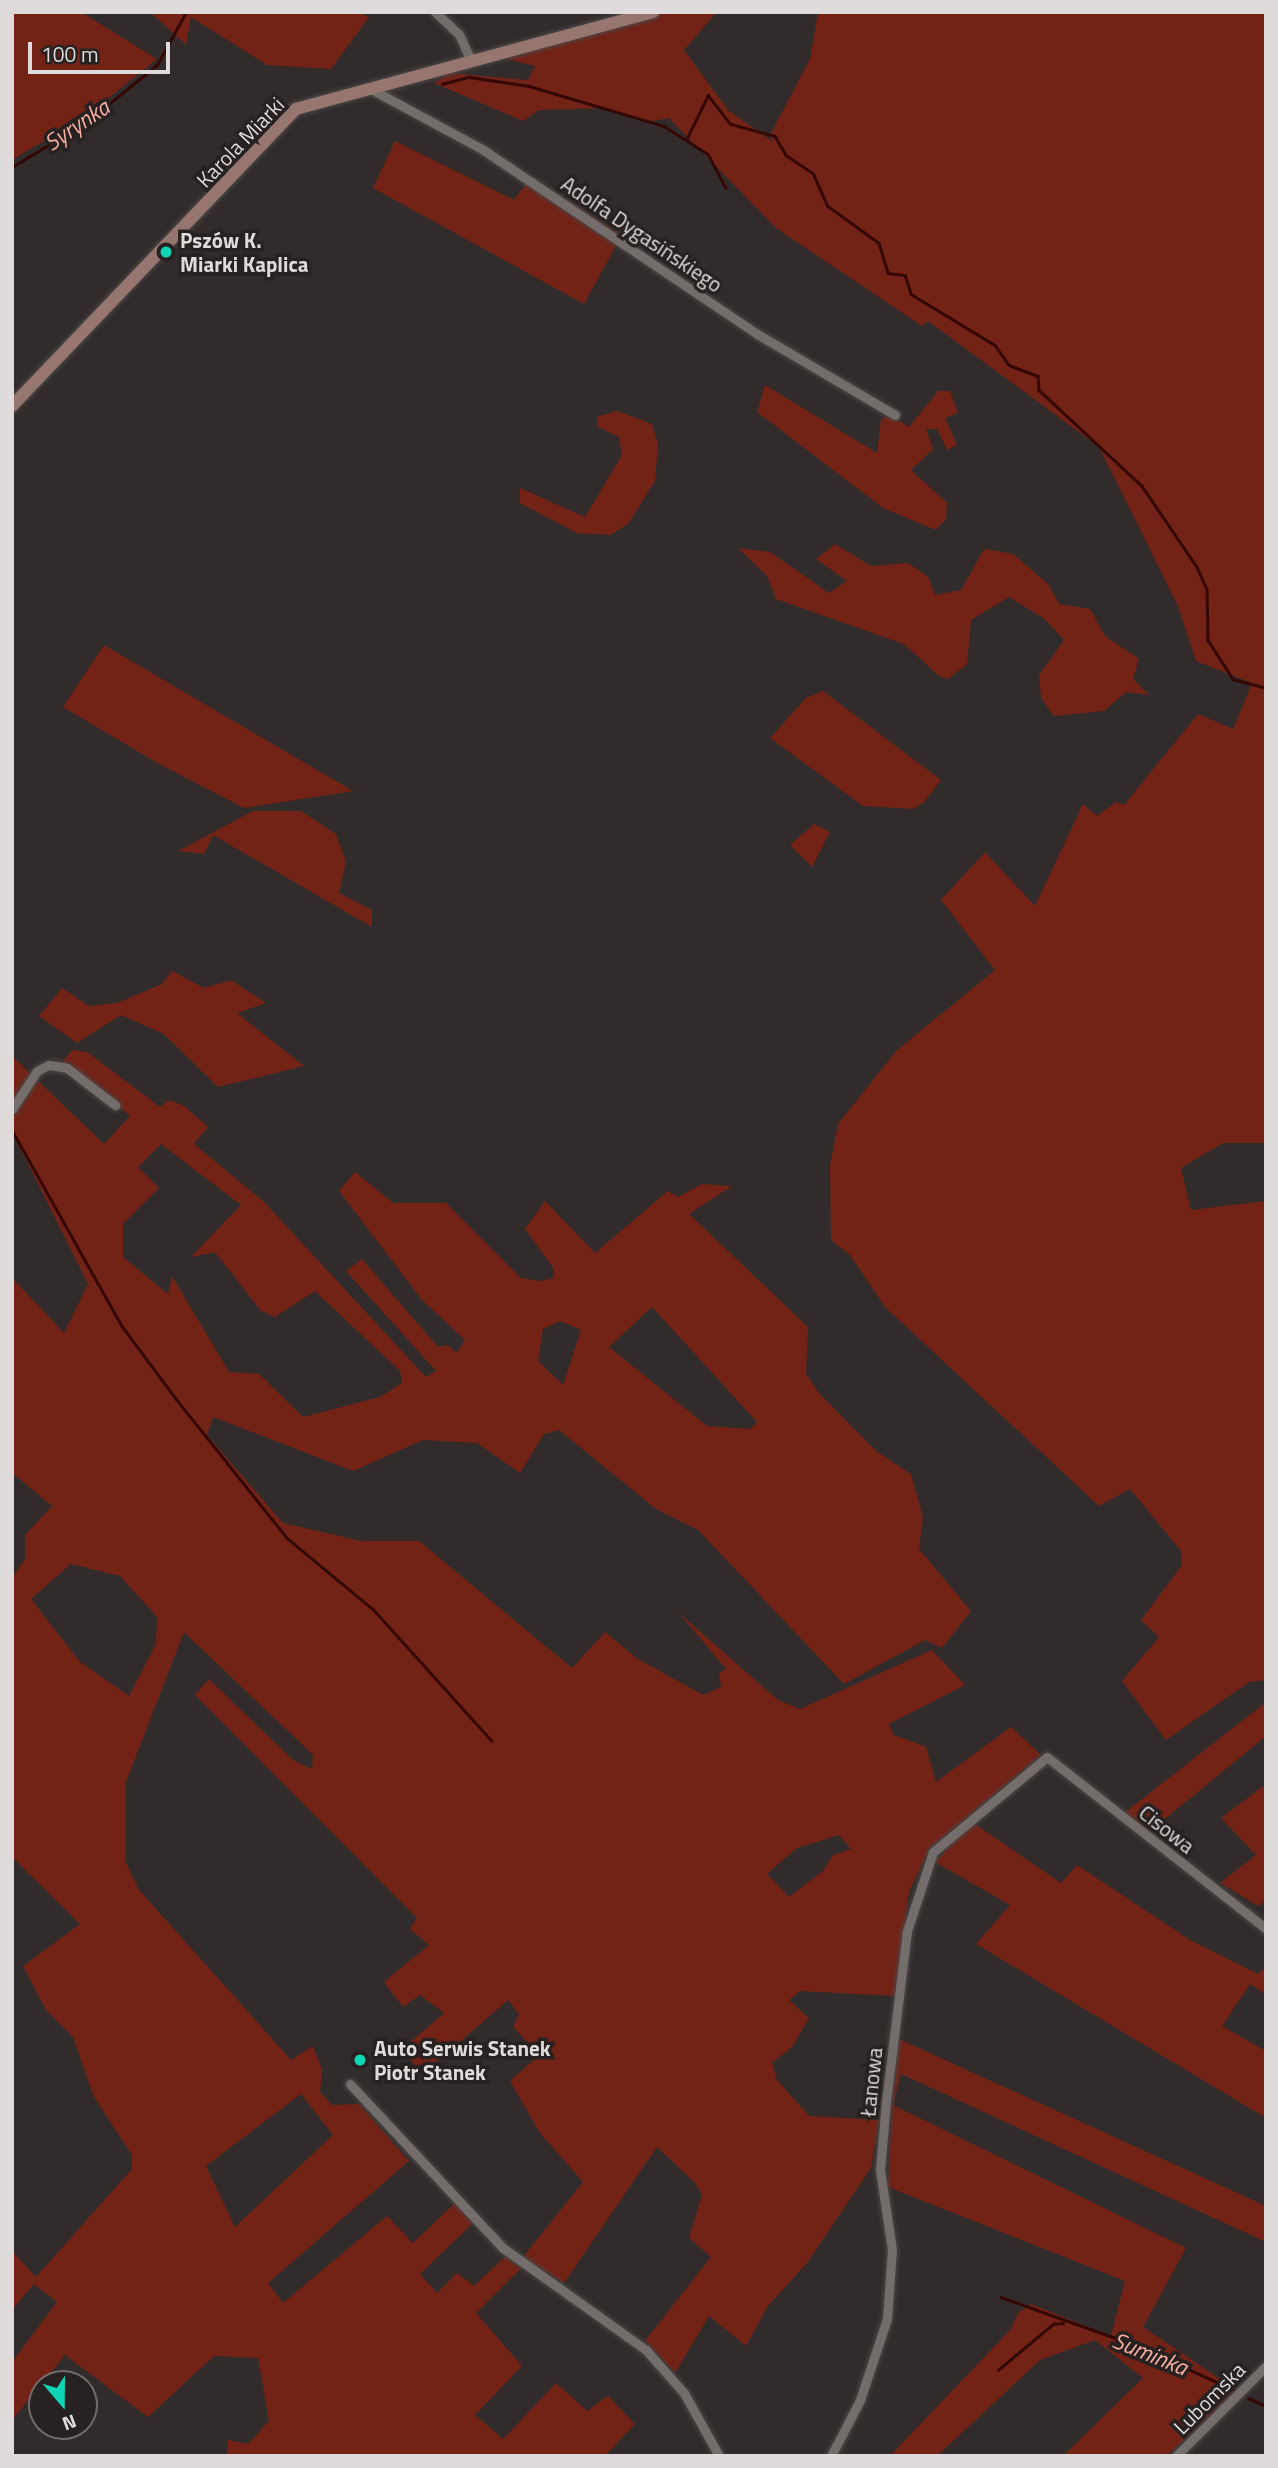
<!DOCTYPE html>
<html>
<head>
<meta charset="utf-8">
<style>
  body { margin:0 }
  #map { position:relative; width:1278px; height:2468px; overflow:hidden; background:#312c2b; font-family:"Titillium Web",sans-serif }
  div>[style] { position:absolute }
  .green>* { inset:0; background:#732216 }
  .stream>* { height:2.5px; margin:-1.25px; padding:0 1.25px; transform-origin:1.25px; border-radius:1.25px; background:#350703 }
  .roads { filter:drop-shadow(0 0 2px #4c4847) drop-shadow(0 0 2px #4c4847) }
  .street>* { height:9px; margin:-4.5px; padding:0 4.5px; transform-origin:4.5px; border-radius:4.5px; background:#736d6c }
  .secondary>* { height:12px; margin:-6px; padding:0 6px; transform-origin:6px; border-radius:6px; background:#977670 }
  .dots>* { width:19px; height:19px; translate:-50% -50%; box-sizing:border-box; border:4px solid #272221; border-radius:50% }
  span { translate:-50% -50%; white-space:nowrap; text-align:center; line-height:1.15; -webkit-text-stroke:7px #272221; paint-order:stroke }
  .street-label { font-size:21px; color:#dedbda }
  .poi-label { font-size:21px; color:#dedbda; font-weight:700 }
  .left { translate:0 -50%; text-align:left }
  .water-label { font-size:23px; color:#f9ae9f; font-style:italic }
  .frame { position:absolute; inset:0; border:14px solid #dedbda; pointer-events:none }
  .north { position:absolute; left:28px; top:2370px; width:70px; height:70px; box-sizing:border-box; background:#272221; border:2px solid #706c6b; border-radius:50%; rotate:160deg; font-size:19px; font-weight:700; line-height:28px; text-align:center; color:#dedbda }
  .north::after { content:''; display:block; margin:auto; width:24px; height:32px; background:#0dd5b5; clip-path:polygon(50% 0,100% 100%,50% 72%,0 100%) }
  .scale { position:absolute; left:28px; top:42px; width:142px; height:32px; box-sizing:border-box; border:4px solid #dedbda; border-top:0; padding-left:9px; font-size:21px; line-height:24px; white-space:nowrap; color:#dedbda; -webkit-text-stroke:5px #272221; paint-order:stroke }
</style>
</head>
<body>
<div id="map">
  <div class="green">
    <div style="clip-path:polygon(12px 12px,81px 12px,157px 59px,85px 117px,12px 160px)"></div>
    <div style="clip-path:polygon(150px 12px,357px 12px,369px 17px,331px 69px,267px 65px,191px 17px,186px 45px)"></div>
    <div style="clip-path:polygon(651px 12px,717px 12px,684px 50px,728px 110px,773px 142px,770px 135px,810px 59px,818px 12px,1266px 12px,1266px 1143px,1223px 1143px,1181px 1168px,1191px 1210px,1266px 1201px,1266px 1680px,1249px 1682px,1166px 1740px,1122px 1681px,1159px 1637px,1141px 1620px,1182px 1565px,1181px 1551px,1130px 1489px,1099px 1506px,885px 1307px,850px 1255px,831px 1240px,830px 1165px,838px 1124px,896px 1051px,995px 970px,941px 900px,985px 852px,1035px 906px,1083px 804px,1097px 816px,1116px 802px,1124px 805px,1198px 714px,1233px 729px,1252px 683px,1196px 661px,1178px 606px,1099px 447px,928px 321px,922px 326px,776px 228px,669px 118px,652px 121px,605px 108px,539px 110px,523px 121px,434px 83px,449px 73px,528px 80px,535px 66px,507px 59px)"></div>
    <div style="clip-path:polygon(395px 141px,514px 200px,531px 177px,622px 235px,584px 304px,373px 188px)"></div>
    <div style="clip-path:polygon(765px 385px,877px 453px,881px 420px,889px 415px,909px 427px,938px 391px,950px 391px,958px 413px,945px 418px,957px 445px,947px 450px,937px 429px,926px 429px,933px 449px,911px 470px,947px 503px,946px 519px,936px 530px,883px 508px,757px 412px)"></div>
    <div style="clip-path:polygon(617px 411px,652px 424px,658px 444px,655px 481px,628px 524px,610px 535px,577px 533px,520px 503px,520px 488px,585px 517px,622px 455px,619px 437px,597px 426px,597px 417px)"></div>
    <div style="clip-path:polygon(835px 544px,871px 566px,908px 563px,928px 577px,935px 595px,961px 590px,984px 549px,1013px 554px,1049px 585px,1059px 604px,1090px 609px,1105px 636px,1139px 659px,1133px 679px,1149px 695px,1126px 692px,1104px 711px,1054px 716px,1041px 698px,1039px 675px,1064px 640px,1045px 619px,1009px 597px,971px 620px,967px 664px,948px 679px,940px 677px,904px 644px,776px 599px,767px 576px,738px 548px,770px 552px,829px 593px,847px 581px,816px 559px)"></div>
    <div style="clip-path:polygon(104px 645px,271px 743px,353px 791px,244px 808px,159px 764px,63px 707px)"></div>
    <div style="clip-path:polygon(823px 691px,941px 780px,924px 802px,913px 809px,863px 806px,770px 738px,806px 698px)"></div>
    <div style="clip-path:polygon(253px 811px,301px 811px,336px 834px,346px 862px,339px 893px,372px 910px,372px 927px,213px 835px,204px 854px,178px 851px)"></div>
    <div style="clip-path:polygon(814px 824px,830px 832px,812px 867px,790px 845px)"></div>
    <div style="clip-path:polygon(172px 971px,204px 988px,231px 980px,266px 1003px,237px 1013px,304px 1066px,218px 1087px,164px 1034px,121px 1015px,77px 1043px,39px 1016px,62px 988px,89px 1006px,117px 1003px,162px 984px)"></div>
    <div style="clip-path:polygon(evenodd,72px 1050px,87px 1052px,160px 1107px,169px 1100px,184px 1106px,208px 1127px,194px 1144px,263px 1201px,426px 1377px,436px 1371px,346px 1271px,362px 1259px,438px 1347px,447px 1345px,457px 1353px,465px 1340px,421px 1299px,339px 1191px,355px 1172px,393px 1203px,446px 1203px,521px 1278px,540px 1281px,554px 1278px,554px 1269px,525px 1229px,545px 1201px,595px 1253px,668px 1191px,678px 1197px,702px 1184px,732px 1186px,689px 1214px,808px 1327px,806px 1373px,818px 1392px,876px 1451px,911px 1474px,923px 1517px,919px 1549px,971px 1611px,942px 1648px,925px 1640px,844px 1684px,698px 1530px,656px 1509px,559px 1430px,544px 1434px,520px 1473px,477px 1443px,423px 1440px,353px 1471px,213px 1417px,207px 1435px,283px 1523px,361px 1541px,419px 1541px,572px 1668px,605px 1632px,638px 1659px,703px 1695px,721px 1687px,719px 1673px,726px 1669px,678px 1612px,778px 1700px,800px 1709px,932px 1650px,965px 1685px,889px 1724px,894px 1735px,926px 1747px,936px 1782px,1011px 1727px,1041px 1755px,930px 1848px,909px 1892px,895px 1996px,800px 1991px,789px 2000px,809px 2018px,792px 2047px,772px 2063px,777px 2080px,809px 2116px,879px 2120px,871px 2168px,807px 2263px,768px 2306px,746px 2346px,709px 2316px,675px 2373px,645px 2341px,711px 2257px,689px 2238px,702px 2195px,695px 2183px,657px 2147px,564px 2283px,523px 2257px,583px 2182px,540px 2133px,510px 2081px,539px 2055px,513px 2027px,519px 2014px,508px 2000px,423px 2074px,401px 2050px,444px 2013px,420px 1995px,403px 2007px,384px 1982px,429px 1945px,410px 1929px,417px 1918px,195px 1695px,209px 1679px,293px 1760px,312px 1769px,313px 1755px,184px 1632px,126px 1782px,125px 1861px,139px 1890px,291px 2060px,313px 2046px,322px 2070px,320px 2092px,332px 2105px,359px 2104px,409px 2161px,268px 2283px,283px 2303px,387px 2216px,413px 2243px,455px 2203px,474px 2222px,420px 2274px,437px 2293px,457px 2273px,474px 2286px,506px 2256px,521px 2268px,476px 2313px,522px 2366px,475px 2415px,503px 2439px,556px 2383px,587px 2411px,608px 2396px,635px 2424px,605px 2456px,227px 2456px,228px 2440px,248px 2444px,269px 2421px,258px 2358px,214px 2356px,148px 2417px,65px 2355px,12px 2420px,12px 2362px,57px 2302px,34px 2284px,12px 2310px,12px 2251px,36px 2277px,132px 2169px,132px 2155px,94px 2097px,73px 2037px,46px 2010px,23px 1966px,80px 1924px,12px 1857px,12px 1578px,25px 1559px,25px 1535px,52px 1506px,12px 1473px,12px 1278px,64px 1333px,88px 1284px,12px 1132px,12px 1056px,104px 1144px,130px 1116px,63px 1061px,72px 1050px,161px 1144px,241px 1205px,191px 1257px,215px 1252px,261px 1311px,275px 1317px,315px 1291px,400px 1371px,402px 1383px,380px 1397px,303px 1417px,259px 1374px,229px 1372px,172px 1276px,168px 1294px,123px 1257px,123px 1224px,159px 1188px,138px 1167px,161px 1144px,72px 1050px,652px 1307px,757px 1422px,750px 1429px,707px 1426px,609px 1347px,652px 1307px,72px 1050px,560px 1321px,581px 1330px,563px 1385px,538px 1361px,543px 1329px,560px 1321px,72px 1050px,71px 1564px,120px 1576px,157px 1617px,156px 1644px,129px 1696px,80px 1662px,31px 1599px,71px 1564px,72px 1050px,839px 1835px,851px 1849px,833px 1855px,823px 1871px,789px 1897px,767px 1874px,797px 1848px,839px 1835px,72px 1050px,301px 2094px,333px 2135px,235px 2227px,206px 2166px,301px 2094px)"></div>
    <div style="clip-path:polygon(1266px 1702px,1266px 1736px,1154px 1828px,1143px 1829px,1123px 1814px)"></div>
    <div style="clip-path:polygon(1266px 1784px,1266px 1900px,1258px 1906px,1220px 1883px,1256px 1855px,1221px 1818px)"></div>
    <div style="clip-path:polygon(972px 1822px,1061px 1883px,1077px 1865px,1190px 1940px,1258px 1974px,1266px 1967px,1266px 1995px,1250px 1984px,1222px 2026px,1266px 2051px,1266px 2118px,976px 1944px,1010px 1905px,935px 1862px)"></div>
    <div style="clip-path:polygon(899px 2039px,1266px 2206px,1266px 2242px,901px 2074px,893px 2105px,1186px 2248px,1143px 2327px,1236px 2390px,1167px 2456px,1063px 2456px,1143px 2378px,1095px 2340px,1040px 2360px,937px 2456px,890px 2456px,1011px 2329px,1018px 2313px,1031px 2304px,1111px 2336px,1125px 2281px,888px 2187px,892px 2105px)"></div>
  </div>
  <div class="stream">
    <div style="left:442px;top:84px;width:28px;rotate:-15deg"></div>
    <div style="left:469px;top:77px;width:61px;rotate:8.5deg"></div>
    <div style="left:529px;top:86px;width:141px;rotate:16.5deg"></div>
    <div style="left:664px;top:126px;width:52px;rotate:32.5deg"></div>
    <div style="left:708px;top:154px;width:38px;rotate:62deg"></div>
    <div style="left:686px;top:140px;width:50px;rotate:-63.9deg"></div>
    <div style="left:708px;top:95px;width:37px;rotate:52deg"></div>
    <div style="left:731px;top:124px;width:46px;rotate:15.3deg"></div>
    <div style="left:775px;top:136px;width:22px;rotate:60deg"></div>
    <div style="left:786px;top:155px;width:32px;rotate:34deg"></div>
    <div style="left:813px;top:173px;width:36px;rotate:66deg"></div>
    <div style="left:828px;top:206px;width:63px;rotate:36deg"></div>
    <div style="left:879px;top:243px;width:31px;rotate:73deg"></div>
    <div style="left:888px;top:273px;width:17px;rotate:7deg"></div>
    <div style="left:905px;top:275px;width:20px;rotate:72deg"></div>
    <div style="left:911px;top:294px;width:98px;rotate:31.3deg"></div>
    <div style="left:995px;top:345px;width:24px;rotate:55deg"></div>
    <div style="left:1009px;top:365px;width:31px;rotate:21deg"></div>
    <div style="left:1038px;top:376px;width:14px;rotate:86deg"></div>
    <div style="left:1039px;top:390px;width:141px;rotate:43deg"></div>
    <div style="left:1142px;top:486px;width:98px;rotate:55.8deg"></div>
    <div style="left:1197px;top:567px;width:24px;rotate:66deg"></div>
    <div style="left:1207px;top:589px;width:51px;rotate:88.9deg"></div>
    <div style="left:1208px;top:640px;width:46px;rotate:57.3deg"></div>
    <div style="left:1233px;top:679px;width:34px;rotate:15deg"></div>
    <div style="left:12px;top:167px;width:89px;rotate:-31.2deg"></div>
    <div style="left:88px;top:121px;width:89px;rotate:-39.1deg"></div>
    <div style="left:157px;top:65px;width:60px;rotate:-61.3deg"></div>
    <div style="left:12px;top:1130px;width:225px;rotate:60.7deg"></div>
    <div style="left:122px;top:1326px;width:92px;rotate:53.4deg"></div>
    <div style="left:177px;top:1400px;width:176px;rotate:51.4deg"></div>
    <div style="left:287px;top:1538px;width:113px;rotate:39.6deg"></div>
    <div style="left:374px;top:1610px;width:176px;rotate:48deg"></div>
    <div style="left:1001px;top:2297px;width:145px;rotate:19.7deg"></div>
    <div style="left:1138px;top:2346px;width:106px;rotate:24.6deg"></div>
    <div style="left:998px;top:2370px;width:72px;rotate:-39.9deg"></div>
    <div style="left:1053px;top:2324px;width:10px;rotate:-6deg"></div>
    <div style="left:1248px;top:2398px;width:20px;rotate:24deg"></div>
  </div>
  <div class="roads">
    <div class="street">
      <div style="left:435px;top:12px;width:33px;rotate:43deg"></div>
      <div style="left:459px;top:34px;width:30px;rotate:66deg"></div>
      <div style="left:369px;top:88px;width:128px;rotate:28.4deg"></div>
      <div style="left:482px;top:149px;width:331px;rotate:33.9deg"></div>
      <div style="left:757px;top:334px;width:160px;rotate:30.4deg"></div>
      <div style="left:12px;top:1109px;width:45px;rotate:-56.7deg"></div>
      <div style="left:37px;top:1071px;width:13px;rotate:-27deg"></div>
      <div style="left:49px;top:1065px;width:18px;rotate:9deg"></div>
      <div style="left:67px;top:1068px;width:61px;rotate:37.6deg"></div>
      <div style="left:350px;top:2084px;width:224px;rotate:47deg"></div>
      <div style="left:503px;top:2248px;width:176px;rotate:35.5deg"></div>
      <div style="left:646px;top:2350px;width:57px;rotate:48.5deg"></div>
      <div style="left:684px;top:2393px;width:72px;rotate:60.9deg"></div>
      <div style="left:831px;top:2456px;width:63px;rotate:-62.6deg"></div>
      <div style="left:860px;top:2400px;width:85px;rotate:-71.6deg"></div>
      <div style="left:887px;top:2319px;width:69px;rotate:-85.9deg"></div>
      <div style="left:892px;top:2250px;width:81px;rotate:-98.5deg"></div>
      <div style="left:880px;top:2170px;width:68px;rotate:-85deg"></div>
      <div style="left:886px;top:2102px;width:172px;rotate:-83deg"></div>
      <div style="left:907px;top:1931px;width:83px;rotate:-71.8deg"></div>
      <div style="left:933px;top:1852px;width:148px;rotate:-39.8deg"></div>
      <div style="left:1047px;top:1757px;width:278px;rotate:38.1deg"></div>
      <div style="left:1176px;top:2456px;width:127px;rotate:-45deg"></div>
    </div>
    <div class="secondary">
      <div style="left:12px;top:406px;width:411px;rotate:-46.3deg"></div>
      <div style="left:296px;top:109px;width:370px;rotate:-15.2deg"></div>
    </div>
  </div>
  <div class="dots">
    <div style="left:166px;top:252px;background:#0dd5b5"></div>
    <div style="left:360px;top:2060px;background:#0dd5b5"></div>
  </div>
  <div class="street-label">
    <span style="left:240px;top:142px;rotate:-46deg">Karola Miarki</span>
    <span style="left:642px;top:234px;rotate:34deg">Adolfa Dygasińskiego</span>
    <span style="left:1167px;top:1829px;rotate:38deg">Cisowa</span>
    <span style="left:871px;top:2082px;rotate:-84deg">Łanowa</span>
    <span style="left:1209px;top:2398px;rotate:-45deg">Lubomska</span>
  </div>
  <div class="poi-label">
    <span class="left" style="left:180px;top:252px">Pszów K.<br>Miarki Kaplica</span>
    <span class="left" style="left:374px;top:2060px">Auto Serwis Stanek<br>Piotr Stanek</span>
  </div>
  <div class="water-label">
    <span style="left:77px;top:125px;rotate:-34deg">Syrynka</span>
    <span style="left:1150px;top:2354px;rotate:22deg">Suminka</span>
  </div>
  <div class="frame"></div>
  <div class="north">N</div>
  <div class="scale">100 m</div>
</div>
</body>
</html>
